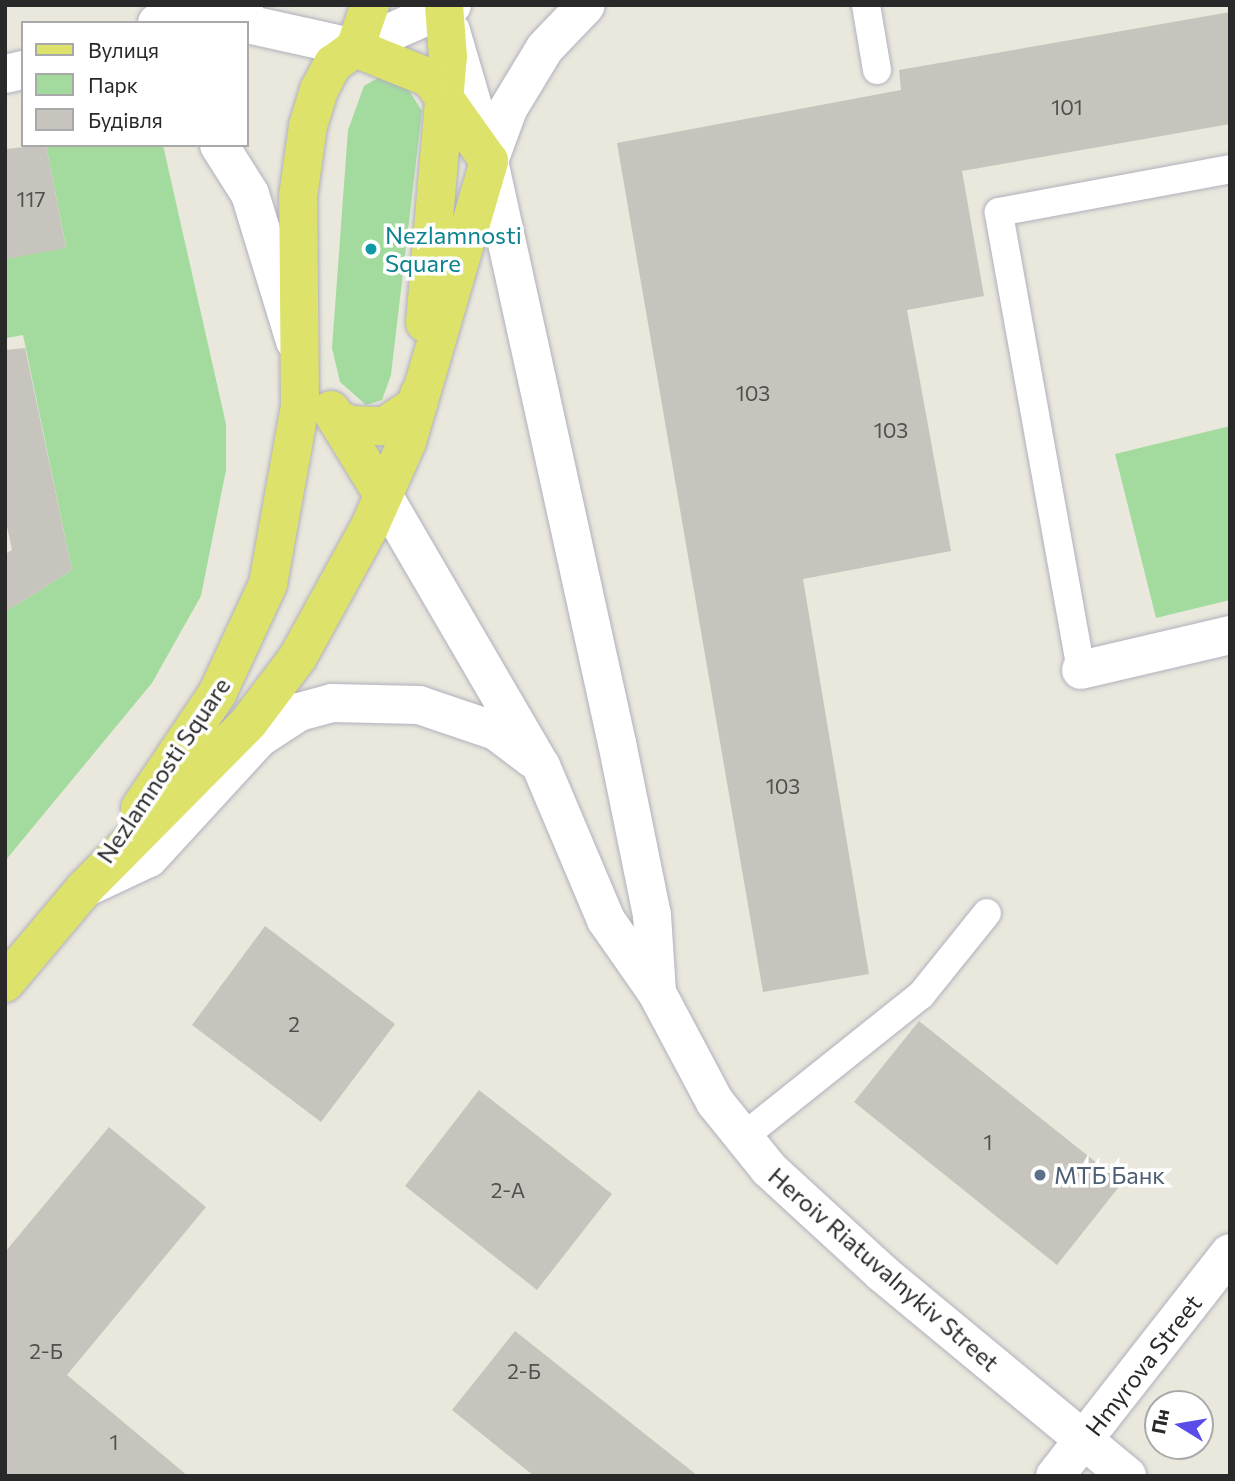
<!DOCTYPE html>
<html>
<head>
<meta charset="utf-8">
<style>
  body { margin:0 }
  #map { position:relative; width:1235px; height:1481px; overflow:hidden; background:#eae8dd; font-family:Commissioner,sans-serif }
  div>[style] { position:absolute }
  .green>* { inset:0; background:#a3db9f }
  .building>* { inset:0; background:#c6c4bc }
  .roads { filter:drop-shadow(0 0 2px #b1b0bc) drop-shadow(0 0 2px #b1b0bc) }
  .lane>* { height:28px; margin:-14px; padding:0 14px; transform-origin:14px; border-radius:14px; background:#fff }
  .street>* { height:38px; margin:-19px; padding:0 19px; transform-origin:19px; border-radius:19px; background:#fff }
  .secondary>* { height:38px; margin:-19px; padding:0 19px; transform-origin:19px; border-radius:19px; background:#fff }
  .primary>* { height:38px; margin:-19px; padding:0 19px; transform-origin:19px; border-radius:19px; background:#dde26a }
  .dots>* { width:19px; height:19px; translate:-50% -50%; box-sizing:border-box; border:4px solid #fff; border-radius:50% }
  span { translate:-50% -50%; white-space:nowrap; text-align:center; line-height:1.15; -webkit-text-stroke:7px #fff; paint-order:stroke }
  .number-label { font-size:21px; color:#50504e }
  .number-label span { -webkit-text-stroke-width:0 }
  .culture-label { font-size:24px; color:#0d838f }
  .left { translate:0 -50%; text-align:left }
  .street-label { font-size:24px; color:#292929 }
  .service-label { font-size:24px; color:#4e5e75 }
  .frame { position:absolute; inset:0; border:7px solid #292929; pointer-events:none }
  .legend { position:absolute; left:21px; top:21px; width:228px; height:126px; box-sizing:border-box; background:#fff; border:2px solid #a9a9a9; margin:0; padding:9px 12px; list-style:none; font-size:21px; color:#292929 }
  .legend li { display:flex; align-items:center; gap:14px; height:35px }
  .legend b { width:35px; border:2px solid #a9a9a9 }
  .north { position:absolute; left:1144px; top:1390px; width:70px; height:70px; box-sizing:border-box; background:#fff; border:2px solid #a9a9a9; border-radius:50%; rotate:281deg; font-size:19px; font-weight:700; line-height:28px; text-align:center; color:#292929 }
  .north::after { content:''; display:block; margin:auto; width:24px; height:32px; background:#5a4de7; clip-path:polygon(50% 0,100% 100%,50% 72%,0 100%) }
</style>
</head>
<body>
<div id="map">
  <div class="green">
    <div style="clip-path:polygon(383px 75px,405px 84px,422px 111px,391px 375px,382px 400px,366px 405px,340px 382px,332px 348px,348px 130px,364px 86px)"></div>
    <div style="clip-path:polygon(46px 145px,163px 145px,226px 424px,226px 470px,201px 596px,152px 683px,5px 861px,5px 612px,72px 570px,23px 335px,7px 338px,5px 327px,5px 259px,66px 247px)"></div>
    <div style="clip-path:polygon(1230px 426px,1230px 600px,1156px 618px,1115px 454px)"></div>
  </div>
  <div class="building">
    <div style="clip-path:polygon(1230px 12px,1230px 124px,962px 171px,984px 296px,907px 310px,951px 551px,803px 579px,869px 974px,763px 992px,617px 143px,901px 90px,899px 70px)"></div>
    <div style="clip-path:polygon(46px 145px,66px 248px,5px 259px,5px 149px)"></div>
    <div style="clip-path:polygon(25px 348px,72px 570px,5px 612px,5px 554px,12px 550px,5px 517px,5px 350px)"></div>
    <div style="clip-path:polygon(265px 926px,395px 1024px,321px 1122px,192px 1025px)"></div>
    <div style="clip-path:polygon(919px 1021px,1122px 1183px,1057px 1265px,854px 1102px)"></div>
    <div style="clip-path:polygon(479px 1090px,612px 1194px,537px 1290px,405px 1186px)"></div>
    <div style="clip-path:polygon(109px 1127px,206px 1207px,67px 1375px,188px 1476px,5px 1476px,5px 1252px)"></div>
    <div style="clip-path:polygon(515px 1331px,698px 1476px,534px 1476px,452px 1410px)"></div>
  </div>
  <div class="roads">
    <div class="lane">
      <div style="left:866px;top:5px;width:66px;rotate:80.4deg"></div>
      <div style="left:1081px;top:670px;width:465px;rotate:-100.2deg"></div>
      <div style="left:999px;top:212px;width:235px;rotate:-10.5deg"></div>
      <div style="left:743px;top:1137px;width:228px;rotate:-38.6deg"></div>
      <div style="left:921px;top:995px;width:105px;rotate:-51.2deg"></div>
    </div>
    <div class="street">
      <div style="left:1081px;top:670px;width:153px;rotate:-13.2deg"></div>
      <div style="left:1055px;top:1476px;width:283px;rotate:-51.9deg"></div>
    </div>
    <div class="secondary">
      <div style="left:157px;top:23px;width:89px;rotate:-11.7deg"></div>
      <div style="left:247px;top:24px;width:111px;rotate:12.5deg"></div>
      <div style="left:355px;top:48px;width:106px;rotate:-23.9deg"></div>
      <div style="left:451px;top:31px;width:135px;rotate:73.7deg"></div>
      <div style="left:489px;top:161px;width:596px;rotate:77.6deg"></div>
      <div style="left:617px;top:743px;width:176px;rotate:78.5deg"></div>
      <div style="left:652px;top:915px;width:78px;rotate:86.3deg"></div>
      <div style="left:5px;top:74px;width:18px;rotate:-13deg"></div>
      <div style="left:219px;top:145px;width:58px;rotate:57.7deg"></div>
      <div style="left:250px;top:194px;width:154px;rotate:73deg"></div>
      <div style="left:489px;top:161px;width:55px;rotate:-69.9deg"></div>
      <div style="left:508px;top:109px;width:71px;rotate:-58.8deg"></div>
      <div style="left:545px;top:48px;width:59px;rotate:-46.4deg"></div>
      <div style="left:383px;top:495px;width:314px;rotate:59.8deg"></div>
      <div style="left:541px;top:766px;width:167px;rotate:67.1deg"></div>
      <div style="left:606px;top:920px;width:89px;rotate:55.1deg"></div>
      <div style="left:657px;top:993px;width:123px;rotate:62deg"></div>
      <div style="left:715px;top:1102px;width:86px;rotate:51.1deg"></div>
      <div style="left:769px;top:1169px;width:154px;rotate:42.6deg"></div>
      <div style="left:882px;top:1273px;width:318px;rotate:39.6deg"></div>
      <div style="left:87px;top:887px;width:68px;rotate:-25.1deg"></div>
      <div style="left:149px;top:858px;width:163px;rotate:-47.5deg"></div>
      <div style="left:259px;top:738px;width:48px;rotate:-33deg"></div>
      <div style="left:299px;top:712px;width:34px;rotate:-15deg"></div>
      <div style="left:332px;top:703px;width:87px;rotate:1.3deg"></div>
      <div style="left:419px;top:705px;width:81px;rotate:18.7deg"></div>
      <div style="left:496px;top:731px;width:46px;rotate:37.1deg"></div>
    </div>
    <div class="primary">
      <div style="left:425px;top:323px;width:267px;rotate:-85.1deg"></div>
      <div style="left:448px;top:57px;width:52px;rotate:-94.4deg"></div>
      <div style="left:331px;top:410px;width:100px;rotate:58.5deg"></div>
      <div style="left:335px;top:417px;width:16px;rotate:30deg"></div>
      <div style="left:349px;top:425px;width:36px;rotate:2deg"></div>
      <div style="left:385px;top:426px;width:40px;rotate:-34deg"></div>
      <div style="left:418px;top:404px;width:10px;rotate:-84deg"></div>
      <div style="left:140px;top:808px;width:138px;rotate:-56deg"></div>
      <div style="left:217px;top:694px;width:121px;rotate:-65.1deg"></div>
      <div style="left:268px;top:584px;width:181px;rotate:-79.8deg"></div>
      <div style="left:300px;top:406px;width:209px;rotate:-90.5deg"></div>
      <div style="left:298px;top:197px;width:72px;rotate:-82deg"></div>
      <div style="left:308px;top:126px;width:38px;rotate:-73deg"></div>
      <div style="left:319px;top:90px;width:30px;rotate:-62deg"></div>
      <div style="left:333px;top:64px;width:27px;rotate:-36deg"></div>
      <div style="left:355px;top:48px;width:46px;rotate:-70.8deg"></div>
      <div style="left:5px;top:983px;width:124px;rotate:-49.9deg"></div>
      <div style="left:85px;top:888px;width:233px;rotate:-45.3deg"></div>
      <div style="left:249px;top:722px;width:81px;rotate:-53deg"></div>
      <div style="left:298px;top:657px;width:147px;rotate:-61.2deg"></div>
      <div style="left:369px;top:528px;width:94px;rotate:-66.2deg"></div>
      <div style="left:407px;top:442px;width:293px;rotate:-73.7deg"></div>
      <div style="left:489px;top:161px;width:102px;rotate:-125.4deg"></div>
      <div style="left:430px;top:78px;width:81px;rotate:-158.2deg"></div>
    </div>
  </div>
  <div class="dots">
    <div style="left:371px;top:249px;background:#0f9aa8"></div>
    <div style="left:1040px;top:1175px;background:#5c6f8a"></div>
  </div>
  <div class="number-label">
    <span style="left:1067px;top:107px">101</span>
    <span style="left:31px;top:199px">117</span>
    <span style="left:753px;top:393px">103</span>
    <span style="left:891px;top:430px">103</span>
    <span style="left:783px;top:786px">103</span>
    <span style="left:294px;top:1024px">2</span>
    <span style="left:988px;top:1142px">1</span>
    <span style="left:508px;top:1190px">2-А</span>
    <span style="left:46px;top:1351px">2-Б</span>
    <span style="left:524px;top:1371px">2-Б</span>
    <span style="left:114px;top:1442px">1</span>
  </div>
  <div class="culture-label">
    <span class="left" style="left:385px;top:249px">Nezlamnosti<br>Square</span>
  </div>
  <div class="street-label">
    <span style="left:163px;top:770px;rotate:-56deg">Nezlamnosti Square</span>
    <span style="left:884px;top:1269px;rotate:41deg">Heroiv Riatuvalnykiv Street</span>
    <span style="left:1143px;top:1365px;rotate:-52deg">Hmyrova Street</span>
  </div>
  <div class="service-label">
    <span class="left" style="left:1054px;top:1175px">МТБ Банк</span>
  </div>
  <div class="frame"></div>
  <ul class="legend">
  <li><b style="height:9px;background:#dde26a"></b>Вулиця</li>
  <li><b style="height:19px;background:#a3db9f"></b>Парк</li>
  <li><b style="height:19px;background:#c6c4bc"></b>Будівля</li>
  </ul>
  <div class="north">Пн</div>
</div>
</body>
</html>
